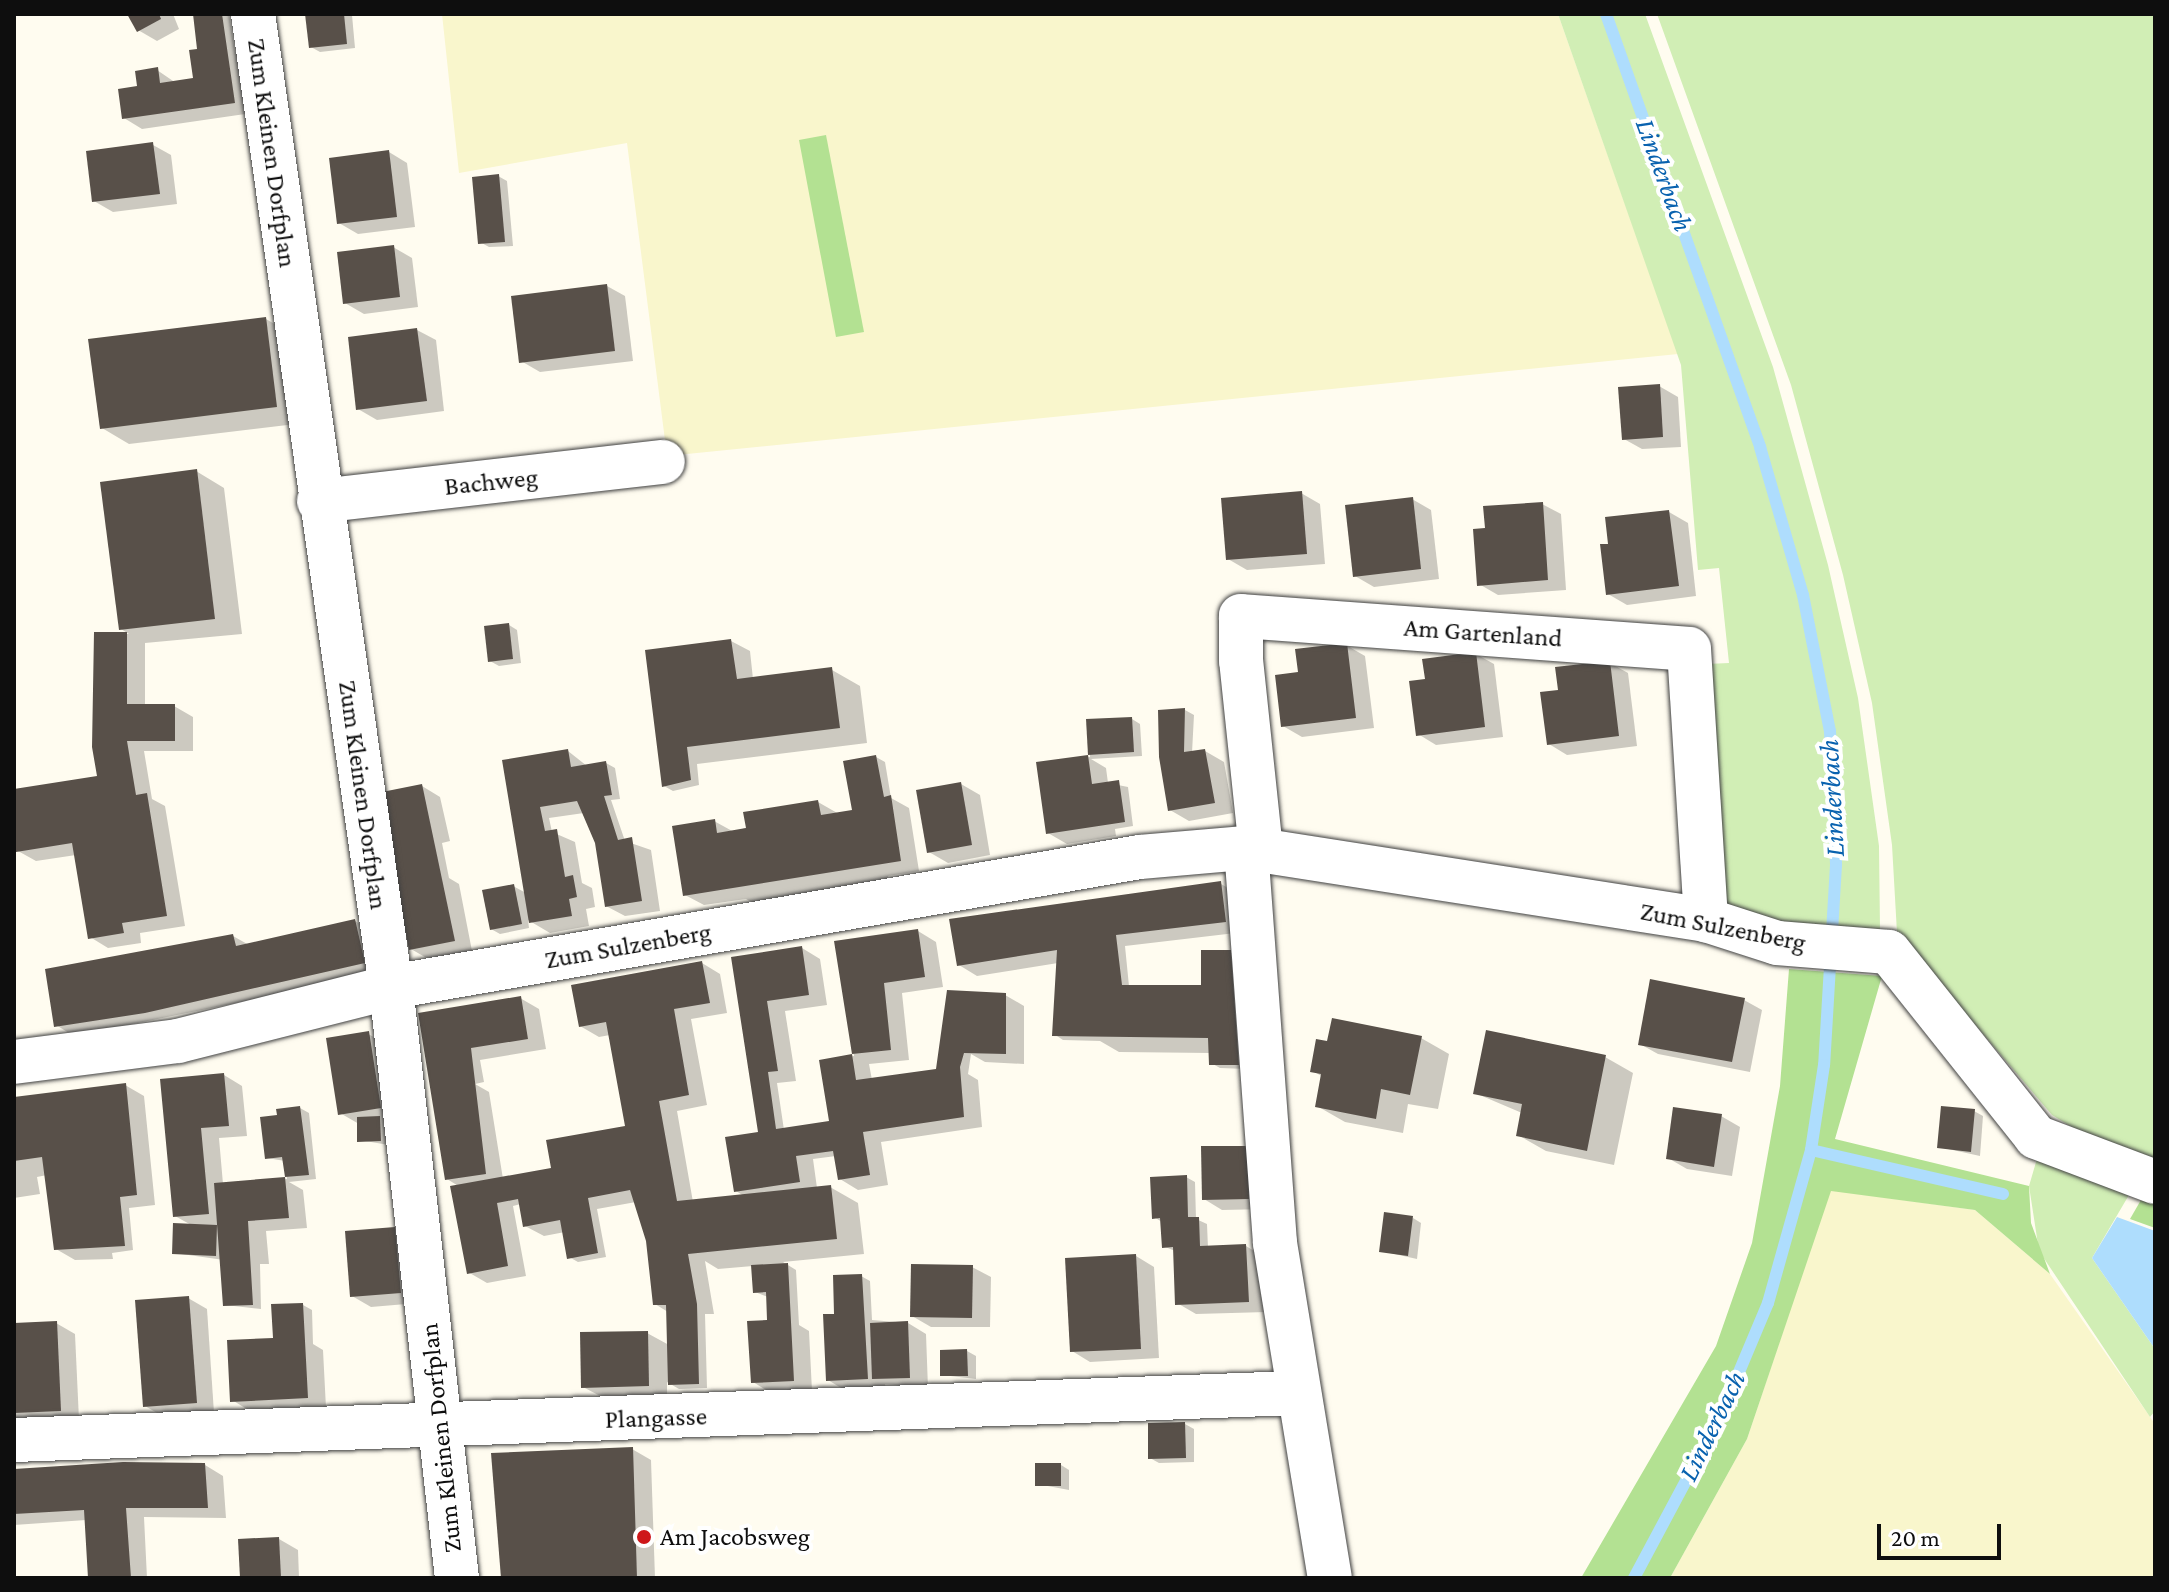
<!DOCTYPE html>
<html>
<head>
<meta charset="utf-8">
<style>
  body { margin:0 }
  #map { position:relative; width:2169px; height:1592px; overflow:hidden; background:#fffcf0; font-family:"Crimson Pro",serif }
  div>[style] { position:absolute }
  .farmland>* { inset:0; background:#f9f6cc }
  .green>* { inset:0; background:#d1eeb5 }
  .forest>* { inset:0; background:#b3e192 }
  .water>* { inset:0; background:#aeddfd }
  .shadow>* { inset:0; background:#0003 }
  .stream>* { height:12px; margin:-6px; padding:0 6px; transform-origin:6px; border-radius:6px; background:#aeddfd }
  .building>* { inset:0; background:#585049 }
  .roads { filter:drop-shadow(0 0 2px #414141) drop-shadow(0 0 2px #414141) }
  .minor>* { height:44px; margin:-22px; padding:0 22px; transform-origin:22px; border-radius:22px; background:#fff }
  .dots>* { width:22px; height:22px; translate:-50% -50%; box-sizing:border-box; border:4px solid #fff; border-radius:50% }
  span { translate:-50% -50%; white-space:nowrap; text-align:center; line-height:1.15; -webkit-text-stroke:8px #fff; paint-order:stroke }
  .street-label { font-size:26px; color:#0e0e0e }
  .poi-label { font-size:26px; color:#0e0e0e }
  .left { translate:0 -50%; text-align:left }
  .water-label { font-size:28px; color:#0962af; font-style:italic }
  .frame { position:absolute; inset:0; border:16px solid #0e0e0e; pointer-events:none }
  .scale { position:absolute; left:1877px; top:1524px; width:124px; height:36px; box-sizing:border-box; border:4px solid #0e0e0e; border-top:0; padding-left:10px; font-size:24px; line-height:28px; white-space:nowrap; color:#0e0e0e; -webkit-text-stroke:6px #fff; paint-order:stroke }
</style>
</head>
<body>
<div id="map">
  <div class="farmland">
    <div style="clip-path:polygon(442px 14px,1558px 14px,1678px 354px,667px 456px,627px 143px,459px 173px)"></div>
    <div style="clip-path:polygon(1830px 1190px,1975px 1210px,2050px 1274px,2155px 1424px,2155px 1578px,1670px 1578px,1747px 1439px)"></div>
  </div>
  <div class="green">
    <div style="clip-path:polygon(1558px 14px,1645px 14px,1773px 367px,1828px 565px,1858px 698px,1879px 846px,1880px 929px,1785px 923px,1719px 902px,1707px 664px,1729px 663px,1719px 568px,1698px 570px,1681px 365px)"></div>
    <div style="clip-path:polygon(1657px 14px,2155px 14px,2155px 1172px,2139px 1168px,2052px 1115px,1897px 933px,1892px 845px,1872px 703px,1843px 575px,1791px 385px)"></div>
    <div style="clip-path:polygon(2046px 1128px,2136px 1183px,2092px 1258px,2155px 1349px,2155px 1411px,2150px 1417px,2039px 1251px,2029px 1186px)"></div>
  </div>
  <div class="forest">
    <div style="clip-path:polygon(826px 135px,864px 332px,836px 337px,799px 140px)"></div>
    <div style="clip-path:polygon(1789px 969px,1882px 976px,1835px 1139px,2029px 1186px,2031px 1223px,2050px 1274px,1975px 1210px,1831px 1191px,1747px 1439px,1670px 1578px,1581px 1578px,1716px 1346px,1752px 1243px,1780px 1086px)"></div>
    <div style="clip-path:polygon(2149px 1186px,2155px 1187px,2155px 1228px,2130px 1219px)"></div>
  </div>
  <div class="water">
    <div style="clip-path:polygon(2117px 1217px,2155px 1231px,2155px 1349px,2092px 1258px)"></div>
  </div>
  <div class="shadow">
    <div style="clip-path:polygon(129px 14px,173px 14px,179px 29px,157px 41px,138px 30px)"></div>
    <div style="clip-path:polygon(195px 14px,229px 14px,235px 52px,245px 58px,252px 113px,142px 129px,124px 118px,139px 88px,157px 70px,176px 83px,195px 80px,203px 50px)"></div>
    <div style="clip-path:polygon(307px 14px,352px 15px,355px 48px,320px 52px,311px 47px)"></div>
    <div style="clip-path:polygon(153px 145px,171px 155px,177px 204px,113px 212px,94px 201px)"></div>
    <div style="clip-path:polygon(389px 152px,407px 163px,415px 227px,358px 234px,339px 223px)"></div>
    <div style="clip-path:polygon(498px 176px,507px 181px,513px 246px,489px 247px,480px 242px)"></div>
    <div style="clip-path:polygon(393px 247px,412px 258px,418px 307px,364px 314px,345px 303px)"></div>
    <div style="clip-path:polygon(607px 286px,625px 296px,633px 361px,540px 372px,521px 361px)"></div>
    <div style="clip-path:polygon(266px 319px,293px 335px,304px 423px,129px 444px,102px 428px)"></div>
    <div style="clip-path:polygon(417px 330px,436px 340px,444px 411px,377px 420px,358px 409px)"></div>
    <div style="clip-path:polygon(1659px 386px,1678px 397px,1681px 447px,1642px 449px,1624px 439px)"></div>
    <div style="clip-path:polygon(196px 471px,224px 488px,242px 634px,145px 643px,145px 706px,174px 706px,193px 717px,193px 751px,144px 751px,152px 799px,165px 806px,185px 926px,140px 933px,141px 943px,108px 948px,90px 937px,76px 855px,36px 861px,18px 851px,14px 791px,99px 777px,96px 634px,129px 634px,121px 629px)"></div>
    <div style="clip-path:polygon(1301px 493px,1320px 504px,1325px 564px,1247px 570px,1228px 559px)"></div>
    <div style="clip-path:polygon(1412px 499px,1431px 510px,1439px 579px,1374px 587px,1355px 576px)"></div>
    <div style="clip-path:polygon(1542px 504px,1561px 514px,1566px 590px,1498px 595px,1479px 584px,1487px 530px)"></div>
    <div style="clip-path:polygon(1669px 512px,1688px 523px,1696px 596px,1627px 605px,1608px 594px,1610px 545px)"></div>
    <div style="clip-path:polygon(509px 625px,517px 630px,521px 663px,499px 666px,490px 661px)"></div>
    <div style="clip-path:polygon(731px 641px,750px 651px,753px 679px,832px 670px,860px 686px,867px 743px,697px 764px,699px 785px,673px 791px,664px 786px)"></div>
    <div style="clip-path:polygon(1346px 645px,1365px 656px,1374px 728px,1302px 737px,1283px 726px,1300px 674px)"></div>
    <div style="clip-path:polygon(1476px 654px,1494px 664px,1503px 737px,1436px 745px,1418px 734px,1427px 681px)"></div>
    <div style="clip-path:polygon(1610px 663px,1628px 673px,1637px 746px,1567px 755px,1549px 744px,1560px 692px)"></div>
    <div style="clip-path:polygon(1185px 710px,1194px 715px,1192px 753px,1205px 751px,1224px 762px,1233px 813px,1189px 821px,1170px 810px)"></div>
    <div style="clip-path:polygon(1132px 719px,1140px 724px,1142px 756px,1091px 759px,1106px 768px,1108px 783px,1128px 787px,1133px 826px,1115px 829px,1116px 836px,1067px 844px,1048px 833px,1038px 764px,1090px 757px,1088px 721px)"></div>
    <div style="clip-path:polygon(568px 751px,587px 766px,606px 763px,615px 768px,620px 799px,611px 800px,625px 841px,651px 850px,660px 911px,625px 916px,606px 906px,597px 842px,584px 813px,549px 818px,552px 832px,575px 842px,582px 883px,592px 888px,595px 907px,586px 909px,589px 926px,550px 933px,528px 920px,529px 928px,500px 934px,491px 929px,513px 886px,526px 893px,504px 761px)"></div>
    <div style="clip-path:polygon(876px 757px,885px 762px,891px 798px,909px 808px,919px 871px,888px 876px,889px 882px,755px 904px,746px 899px,704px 905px,685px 895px,714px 821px,734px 832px,818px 802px,839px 814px,854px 812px)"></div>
    <div style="clip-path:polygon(961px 784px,980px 795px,990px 855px,948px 863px,929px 852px)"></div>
    <div style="clip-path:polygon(422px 786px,440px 797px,450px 841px,442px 843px,449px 878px,459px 884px,472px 951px,430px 960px,411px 949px)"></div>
    <div style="clip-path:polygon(1221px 884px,1239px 894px,1244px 932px,1125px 946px,1129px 986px,1203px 987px,1230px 952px,1239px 957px,1247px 1069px,1220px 1068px,1211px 1063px,1210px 1053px,1119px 1052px,1100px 1041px,1063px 1040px,1054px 1034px,1058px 963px,977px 976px,959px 965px)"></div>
    <div style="clip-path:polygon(355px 921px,373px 932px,383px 973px,74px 1036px,56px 1025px,233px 936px,249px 945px)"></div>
    <div style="clip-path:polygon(918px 931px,936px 942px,943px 987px,902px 993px,909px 1060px,869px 1064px,872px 1080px,945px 1071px,1005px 995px,1024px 1006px,1024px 1064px,985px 1062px,971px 1054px,968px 1074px,978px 1080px,982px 1127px,881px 1142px,888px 1185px,858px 1190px,840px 1179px,836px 1156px,813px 1159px,817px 1188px,830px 1187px,858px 1203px,864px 1254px,783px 1262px,796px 1270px,799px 1325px,809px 1331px,812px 1391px,771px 1393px,753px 1382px,774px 1321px,768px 1297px,755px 1292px,753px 1266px,718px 1269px,705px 1261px,714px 1314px,705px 1314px,707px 1388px,679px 1389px,667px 1382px,667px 1395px,602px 1397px,583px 1387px,647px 1333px,669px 1345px,668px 1312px,655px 1304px,648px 1241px,636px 1202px,597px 1209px,606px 1257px,578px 1262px,569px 1257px,565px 1232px,544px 1236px,525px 1226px,521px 1204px,513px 1206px,526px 1276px,487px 1283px,468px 1272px,460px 1187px,447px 1179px,428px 1058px,520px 998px,539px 1009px,546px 1049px,480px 1060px,484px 1082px,475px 1084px,489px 1092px,503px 1179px,553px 1169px,627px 1128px,610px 1035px,599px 1037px,580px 1026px,702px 963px,720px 974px,727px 1013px,691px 1019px,707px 1105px,677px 1111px,693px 1202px,744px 1196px,736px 1191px,763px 1134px,733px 959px,802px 948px,820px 959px,827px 1005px,785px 1011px,796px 1081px,777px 1083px,784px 1130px,831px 1125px,822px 1061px,854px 1056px,836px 943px)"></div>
    <div style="clip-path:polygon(1744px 1000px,1762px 1010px,1750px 1072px,1658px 1054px,1640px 1044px)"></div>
    <div style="clip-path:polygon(368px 1034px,387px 1044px,398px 1118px,383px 1120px,388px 1123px,389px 1145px,359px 1140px,359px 1124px,340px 1113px)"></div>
    <div style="clip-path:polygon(1421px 1038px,1449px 1054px,1438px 1109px,1408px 1104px,1403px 1133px,1345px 1122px,1317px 1106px,1323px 1077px,1313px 1071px)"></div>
    <div style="clip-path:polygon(1605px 1057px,1633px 1073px,1614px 1165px,1546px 1151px,1518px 1135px,1522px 1113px,1475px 1093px)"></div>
    <div style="clip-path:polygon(224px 1075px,242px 1086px,247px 1136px,219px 1138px,223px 1184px,287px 1179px,285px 1161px,267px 1158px,280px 1117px,300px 1108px,309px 1113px,316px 1179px,289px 1182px,303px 1190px,307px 1228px,266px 1231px,269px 1264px,260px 1264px,261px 1309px,225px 1305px,224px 1260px,174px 1253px,193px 1226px,175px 1216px,162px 1081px)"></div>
    <div style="clip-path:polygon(125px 1085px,144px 1096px,155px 1205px,129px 1208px,133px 1250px,112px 1253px,113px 1259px,75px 1260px,56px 1249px,47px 1175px,37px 1177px,40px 1194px,14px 1198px,14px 1099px)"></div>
    <div style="clip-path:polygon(1974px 1111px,1983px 1116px,1980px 1156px,1939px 1147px)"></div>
    <div style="clip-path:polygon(1721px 1116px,1740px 1127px,1732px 1176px,1687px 1169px,1668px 1158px)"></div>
    <div style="clip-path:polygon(1248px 1148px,1267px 1209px,1222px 1210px,1204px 1199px)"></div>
    <div style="clip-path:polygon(1186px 1177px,1195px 1182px,1196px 1219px,1207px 1224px,1208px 1248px,1246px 1246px,1264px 1257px,1267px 1312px,1196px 1314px,1177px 1303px,1175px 1251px,1163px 1246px,1162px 1222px,1154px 1217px)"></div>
    <div style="clip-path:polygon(1413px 1218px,1421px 1223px,1417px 1259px,1381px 1251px)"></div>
    <div style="clip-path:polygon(395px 1229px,413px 1240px,418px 1303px,371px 1307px,352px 1296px)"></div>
    <div style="clip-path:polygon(1136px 1256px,1154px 1267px,1159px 1358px,1090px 1362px,1072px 1351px)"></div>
    <div style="clip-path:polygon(972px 1267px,991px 1277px,990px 1327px,931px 1327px,912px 1316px)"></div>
    <div style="clip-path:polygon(861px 1276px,870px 1281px,872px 1320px,908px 1323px,926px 1334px,928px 1388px,885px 1384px,886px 1389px,846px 1391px,828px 1380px,842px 1316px)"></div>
    <div style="clip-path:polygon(188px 1298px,207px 1309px,214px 1413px,164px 1417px,145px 1406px)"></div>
    <div style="clip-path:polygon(303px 1305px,312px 1310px,313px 1344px,323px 1350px,326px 1408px,250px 1411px,232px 1400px)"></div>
    <div style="clip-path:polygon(56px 1323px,75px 1334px,79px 1420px,24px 1424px,14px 1418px,14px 1325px)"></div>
    <div style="clip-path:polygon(967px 1351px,976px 1356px,976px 1379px,942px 1375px)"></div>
    <div style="clip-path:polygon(1185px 1424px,1194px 1429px,1194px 1462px,1159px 1463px,1150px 1458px)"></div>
    <div style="clip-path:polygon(632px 1449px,651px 1460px,655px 1578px,502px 1578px)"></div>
    <div style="clip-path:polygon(205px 1465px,223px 1476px,226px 1518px,144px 1517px,147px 1578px,90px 1578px,86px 1520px,14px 1525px,14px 1472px)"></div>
    <div style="clip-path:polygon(1061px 1465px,1069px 1470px,1069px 1490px,1037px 1484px)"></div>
    <div style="clip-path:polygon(279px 1539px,298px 1550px,299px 1578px,242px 1578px)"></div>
  </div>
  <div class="stream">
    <div style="left:1606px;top:14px;width:460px;rotate:70.4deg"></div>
    <div style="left:1760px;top:447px;width:154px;rotate:73.8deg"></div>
    <div style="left:1803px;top:595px;width:139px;rotate:78.8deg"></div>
    <div style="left:1830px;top:731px;width:134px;rotate:87.4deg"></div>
    <div style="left:1836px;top:865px;width:200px;rotate:93.4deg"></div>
    <div style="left:1824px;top:1065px;width:86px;rotate:98.7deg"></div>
    <div style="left:1811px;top:1150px;width:159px;rotate:105.7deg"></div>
    <div style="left:1768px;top:1303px;width:124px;rotate:112.8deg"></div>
    <div style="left:1720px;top:1417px;width:183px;rotate:118.1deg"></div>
    <div style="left:1811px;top:1150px;width:197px;rotate:12.9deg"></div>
  </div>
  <div class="building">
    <div style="clip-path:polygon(127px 14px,159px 14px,161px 19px,137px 32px)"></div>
    <div style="clip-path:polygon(193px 14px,222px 14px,235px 103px,122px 119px,118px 89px,137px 86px,135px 71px,158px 67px,160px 83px,193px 78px,189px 50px,197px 49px)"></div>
    <div style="clip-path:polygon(305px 14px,344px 14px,347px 44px,309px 48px)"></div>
    <div style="clip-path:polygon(153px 142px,160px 194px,92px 202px,86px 151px)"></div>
    <div style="clip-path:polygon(389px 150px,397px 217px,337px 224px,329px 158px)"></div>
    <div style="clip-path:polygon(499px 174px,505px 242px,478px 244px,472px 177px)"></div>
    <div style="clip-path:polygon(394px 245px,400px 297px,343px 304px,337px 252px)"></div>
    <div style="clip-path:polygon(607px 284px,615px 351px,519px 363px,511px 296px)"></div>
    <div style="clip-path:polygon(266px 317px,277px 407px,100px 429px,88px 339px)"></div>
    <div style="clip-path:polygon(417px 328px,427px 401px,356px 410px,348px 337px)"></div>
    <div style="clip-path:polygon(1660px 384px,1663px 437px,1622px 440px,1618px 387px)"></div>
    <div style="clip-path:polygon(197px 469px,215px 619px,119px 630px,100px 482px)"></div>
    <div style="clip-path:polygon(1302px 491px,1307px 554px,1226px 560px,1221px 498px)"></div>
    <div style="clip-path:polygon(1413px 497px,1421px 569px,1353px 577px,1345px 505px)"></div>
    <div style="clip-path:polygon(1543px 502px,1548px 580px,1477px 586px,1473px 529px,1485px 528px,1483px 506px)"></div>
    <div style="clip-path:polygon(1669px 510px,1679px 586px,1606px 595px,1600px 544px,1608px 544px,1605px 517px)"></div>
    <div style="clip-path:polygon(509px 623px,513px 659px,488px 662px,484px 626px)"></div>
    <div style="clip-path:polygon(94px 632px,127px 632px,127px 704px,175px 704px,175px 741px,127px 741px,136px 795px,147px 793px,167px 916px,122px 923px,124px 933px,88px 939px,72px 843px,16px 852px,14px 789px,97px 776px,92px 747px)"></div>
    <div style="clip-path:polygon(731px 639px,737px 679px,832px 667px,840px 728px,687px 747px,691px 780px,662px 787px,645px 650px)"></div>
    <div style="clip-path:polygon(1347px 643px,1356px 718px,1281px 727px,1275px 675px,1298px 672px,1295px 649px)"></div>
    <div style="clip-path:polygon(1476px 652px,1485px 727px,1416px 736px,1409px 681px,1425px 679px,1422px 659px)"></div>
    <div style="clip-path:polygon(1610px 661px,1619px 736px,1547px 745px,1540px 692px,1558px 690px,1555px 667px)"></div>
    <div style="clip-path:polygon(1185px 708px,1184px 752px,1205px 749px,1215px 803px,1168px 811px,1159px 757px,1158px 710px)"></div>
    <div style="clip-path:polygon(1132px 717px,1134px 752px,1088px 755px,1086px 719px)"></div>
    <div style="clip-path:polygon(568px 749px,571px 767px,606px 761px,612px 795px,604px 796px,618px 840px,632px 837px,642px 901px,605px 907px,595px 843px,577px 801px,540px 807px,545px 831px,557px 829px,565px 877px,573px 875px,577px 897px,569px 899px,572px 916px,529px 923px,502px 760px)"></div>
    <div style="clip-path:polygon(876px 755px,884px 797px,891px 795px,901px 861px,683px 896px,672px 826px,715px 819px,717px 833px,746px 828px,743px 812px,818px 800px,821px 815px,852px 810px,843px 761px)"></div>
    <div style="clip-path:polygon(1088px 755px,1092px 784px,1119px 780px,1125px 822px,1046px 834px,1036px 762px)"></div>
    <div style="clip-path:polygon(961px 782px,972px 845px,927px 853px,916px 790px)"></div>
    <div style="clip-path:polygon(422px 784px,455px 941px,409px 950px,377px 793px)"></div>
    <div style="clip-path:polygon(1221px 881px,1226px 922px,1116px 935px,1122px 985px,1201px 985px,1201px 950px,1231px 950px,1239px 1065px,1209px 1065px,1208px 1038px,1052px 1036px,1057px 950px,957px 966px,949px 919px)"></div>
    <div style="clip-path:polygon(514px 884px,522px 924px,490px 930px,482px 890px)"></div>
    <div style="clip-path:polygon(355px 919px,365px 963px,145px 1013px,54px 1027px,45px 969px,233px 934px,236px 946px)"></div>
    <div style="clip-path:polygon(918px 929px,925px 977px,884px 983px,891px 1050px,852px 1054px,856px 1080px,936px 1069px,947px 990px,1006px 993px,1006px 1054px,964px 1053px,960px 1067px,964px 1117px,863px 1132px,870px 1175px,838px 1180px,833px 1151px,796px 1156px,800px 1182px,734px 1192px,725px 1137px,758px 1132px,731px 957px,802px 946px,809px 995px,767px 1001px,778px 1071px,768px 1072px,776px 1129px,829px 1121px,819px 1060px,852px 1054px,834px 941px)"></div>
    <div style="clip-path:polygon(702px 961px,710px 1003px,674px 1009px,689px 1095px,659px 1101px,677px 1201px,831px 1185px,837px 1239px,688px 1254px,697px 1304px,699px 1384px,668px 1385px,666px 1305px,653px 1305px,646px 1241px,630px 1190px,588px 1198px,598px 1253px,567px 1259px,560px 1220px,523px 1227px,518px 1199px,497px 1203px,508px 1266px,467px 1274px,450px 1186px,551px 1168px,546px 1140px,625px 1126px,606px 1022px,579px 1027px,571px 985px)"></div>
    <div style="clip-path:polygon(1650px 979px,1745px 998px,1732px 1062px,1638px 1045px)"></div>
    <div style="clip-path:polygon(521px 996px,528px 1039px,471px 1048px,486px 1174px,445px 1180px,418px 1013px)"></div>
    <div style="clip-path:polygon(1332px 1018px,1422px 1036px,1410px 1095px,1381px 1089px,1376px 1119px,1315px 1107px,1321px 1074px,1310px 1072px,1316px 1039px,1327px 1041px)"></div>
    <div style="clip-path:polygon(1486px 1030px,1606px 1055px,1587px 1151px,1516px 1136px,1522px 1104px,1473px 1094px)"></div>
    <div style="clip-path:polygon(369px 1031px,381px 1108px,338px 1115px,326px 1038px)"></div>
    <div style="clip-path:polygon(224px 1073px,229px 1126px,201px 1128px,209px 1214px,173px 1217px,160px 1079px)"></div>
    <div style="clip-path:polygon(126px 1083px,137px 1195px,120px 1197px,125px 1246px,54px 1250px,42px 1157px,14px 1161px,14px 1097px)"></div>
    <div style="clip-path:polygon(300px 1106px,309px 1175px,285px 1177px,282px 1157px,265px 1159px,260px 1117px,277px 1115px,276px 1109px)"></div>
    <div style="clip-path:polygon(1941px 1106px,1975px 1109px,1971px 1152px,1937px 1148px)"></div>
    <div style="clip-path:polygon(1673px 1107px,1722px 1114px,1714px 1167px,1666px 1159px)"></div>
    <div style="clip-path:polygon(380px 1116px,381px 1141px,357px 1142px,357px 1117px)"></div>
    <div style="clip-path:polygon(1201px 1146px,1248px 1146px,1249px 1199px,1202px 1200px)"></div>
    <div style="clip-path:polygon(1187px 1175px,1188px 1217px,1199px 1217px,1200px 1246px,1246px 1244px,1249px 1302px,1175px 1305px,1173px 1247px,1162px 1248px,1160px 1218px,1152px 1219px,1150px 1177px)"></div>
    <div style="clip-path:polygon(285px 1177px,289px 1218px,248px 1221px,253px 1305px,223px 1306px,214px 1183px)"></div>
    <div style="clip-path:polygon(1384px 1212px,1413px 1216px,1408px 1256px,1379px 1252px)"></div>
    <div style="clip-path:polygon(173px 1223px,217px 1225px,216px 1256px,172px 1254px)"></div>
    <div style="clip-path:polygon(395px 1227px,401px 1293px,350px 1297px,345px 1231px)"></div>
    <div style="clip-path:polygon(1136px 1254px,1141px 1349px,1070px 1352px,1065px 1258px)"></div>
    <div style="clip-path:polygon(788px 1263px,794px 1381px,751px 1383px,747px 1321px,767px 1320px,766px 1292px,753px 1293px,751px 1265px)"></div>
    <div style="clip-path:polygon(911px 1264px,973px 1265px,972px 1318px,910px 1317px)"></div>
    <div style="clip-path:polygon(862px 1274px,868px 1379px,826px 1381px,823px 1314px,834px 1314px,833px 1275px)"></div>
    <div style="clip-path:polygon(189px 1296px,197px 1403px,143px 1407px,135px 1300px)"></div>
    <div style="clip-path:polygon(303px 1303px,308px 1398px,230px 1402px,227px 1340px,273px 1338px,271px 1304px)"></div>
    <div style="clip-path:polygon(57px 1321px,61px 1411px,14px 1413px,14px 1323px)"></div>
    <div style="clip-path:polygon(908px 1321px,910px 1378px,872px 1379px,870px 1323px)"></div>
    <div style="clip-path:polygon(648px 1331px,649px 1386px,581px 1388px,580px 1332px)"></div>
    <div style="clip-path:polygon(967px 1349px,968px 1376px,940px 1376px,940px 1350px)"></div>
    <div style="clip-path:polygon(1185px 1422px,1186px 1458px,1148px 1459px,1148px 1423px)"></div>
    <div style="clip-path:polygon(633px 1447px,637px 1578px,501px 1578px,491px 1453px)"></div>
    <div style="clip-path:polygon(123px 1462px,205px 1463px,208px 1508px,126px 1508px,131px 1578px,88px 1578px,84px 1510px,14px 1514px,14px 1469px)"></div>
    <div style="clip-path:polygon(1035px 1463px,1061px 1463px,1061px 1486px,1035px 1486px)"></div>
    <div style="clip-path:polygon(279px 1537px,281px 1578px,240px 1578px,238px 1539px)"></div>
  </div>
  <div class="roads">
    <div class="minor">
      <div style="left:253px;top:14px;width:983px;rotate:81.93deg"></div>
      <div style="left:391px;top:987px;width:595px;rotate:83.63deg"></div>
      <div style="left:319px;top:501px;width:346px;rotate:-6.5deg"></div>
      <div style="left:1246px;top:848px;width:396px;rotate:85.8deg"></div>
      <div style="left:1275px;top:1243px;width:339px;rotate:80.7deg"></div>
      <div style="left:1261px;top:850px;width:190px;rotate:-96deg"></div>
      <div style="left:1241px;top:661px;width:45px;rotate:-90deg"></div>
      <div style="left:1241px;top:616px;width:449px;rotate:4.2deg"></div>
      <div style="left:1689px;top:649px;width:272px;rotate:86.4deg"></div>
      <div style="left:14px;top:1062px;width:165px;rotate:-7.3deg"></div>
      <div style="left:178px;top:1041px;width:220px;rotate:-14.2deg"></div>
      <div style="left:391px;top:987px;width:760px;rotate:-9.85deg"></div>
      <div style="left:1140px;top:857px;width:106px;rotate:-4.9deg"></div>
      <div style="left:1246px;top:848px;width:466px;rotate:8.9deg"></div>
      <div style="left:1706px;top:920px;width:75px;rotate:17.9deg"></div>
      <div style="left:1777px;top:943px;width:112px;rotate:4.6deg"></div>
      <div style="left:1889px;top:952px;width:236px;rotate:51.5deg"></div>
      <div style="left:2036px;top:1137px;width:127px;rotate:20.7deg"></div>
      <div style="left:14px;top:1440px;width:1285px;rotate:-2.1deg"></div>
    </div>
  </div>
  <div class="dots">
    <div style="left:644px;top:1537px;background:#ce171a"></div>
  </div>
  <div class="street-label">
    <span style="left:272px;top:153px;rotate:82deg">Zum Kleinen Dorfplan</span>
    <span style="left:491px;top:482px;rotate:-6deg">Bachweg</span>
    <span style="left:1483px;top:633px;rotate:4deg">Am Gartenland</span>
    <span style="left:363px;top:795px;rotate:82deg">Zum Kleinen Dorfplan</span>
    <span style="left:1723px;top:927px;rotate:11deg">Zum Sulzenberg</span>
    <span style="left:628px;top:946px;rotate:-10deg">Zum Sulzenberg</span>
    <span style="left:656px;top:1418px;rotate:-2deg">Plangasse</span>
    <span style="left:441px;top:1438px;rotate:-96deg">Zum Kleinen Dorfplan</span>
  </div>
  <div class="poi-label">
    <span class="left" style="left:660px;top:1537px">Am Jacobsweg</span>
  </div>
  <div class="water-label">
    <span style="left:1664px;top:175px;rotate:70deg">Linderbach</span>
    <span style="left:1832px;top:798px;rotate:-93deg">Linderbach</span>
    <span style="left:1712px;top:1426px;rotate:-64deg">Linderbach</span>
  </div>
  <div class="frame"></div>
  <div class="scale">20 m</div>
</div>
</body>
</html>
